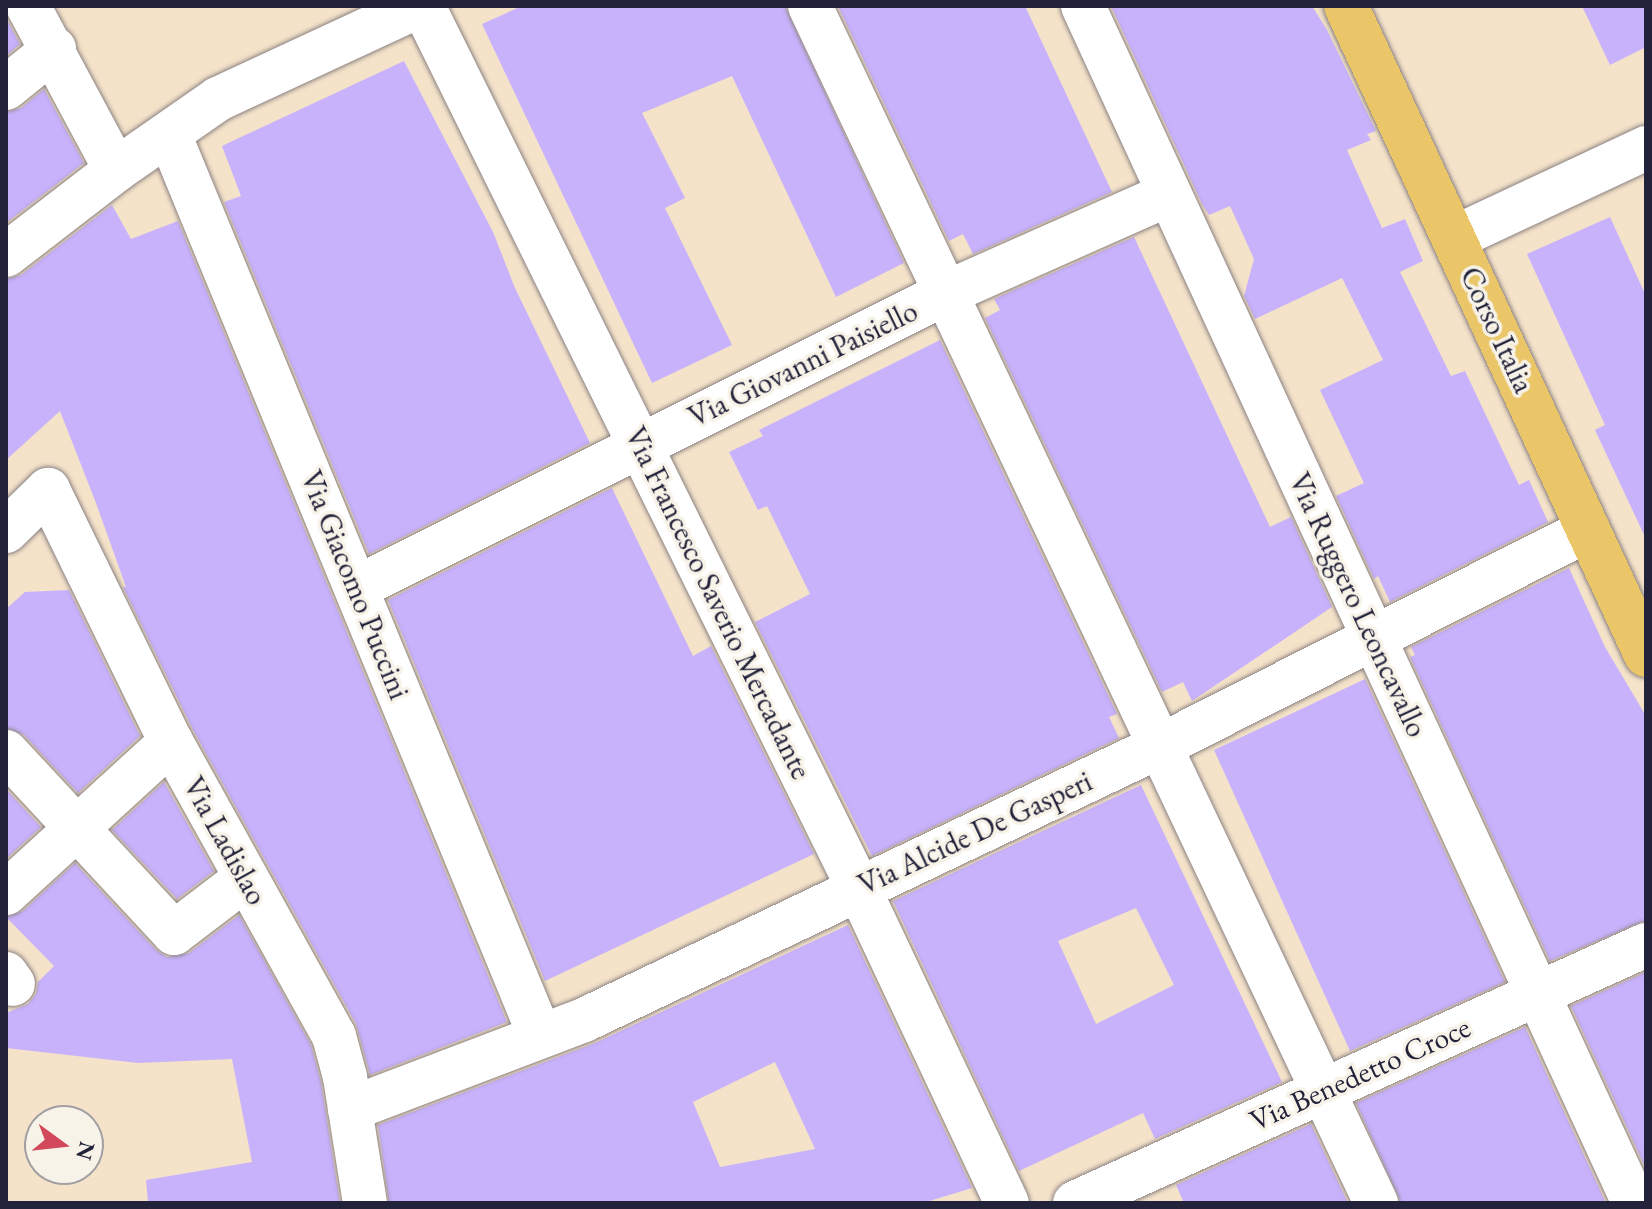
<!DOCTYPE html>
<html>
<head>
<meta charset="utf-8">
<style>
  body { margin:0 }
  #map { position:relative; width:1652px; height:1209px; overflow:hidden; background:#f4e2c9; font-family:"EB Garamond",serif }
  div>[style] { position:absolute }
  .building>* { inset:0; background:#c8b2fc }
  .roads { filter:drop-shadow(0 0 2px #8b8282) drop-shadow(0 0 2px #8b8282) }
  .minor>* { height:44px; margin:-22px; padding:0 22px; transform-origin:22px; border-radius:22px; background:#fff }
  .major>* { height:44px; margin:-22px; padding:0 22px; transform-origin:22px; border-radius:22px; background:#eac669 }
  span { translate:-50% -50%; white-space:nowrap; text-align:center; line-height:1.15; -webkit-text-stroke:7px #f7f3e8; paint-order:stroke }
  .street-label { font-size:30px; color:#22223b }
  .frame { position:absolute; inset:0; border:8px solid #22223b; pointer-events:none }
  .north { position:absolute; left:24px; top:1105px; width:80px; height:80px; box-sizing:border-box; background:#f7f3e8; border:2px solid #a29fa3; border-radius:50%; rotate:105deg; font-size:22px; font-weight:700; line-height:32px; text-align:center; color:#22223b }
  .north::after { content:''; display:block; margin:auto; width:28px; height:36px; background:#d1495b; clip-path:polygon(50% 0,100% 100%,50% 72%,0 100%) }
</style>
</head>
<body>
<div id="map">
  <div class="building">
    <div style="clip-path:polygon(522px 6px,785px 6px,904px 263px,836px 297px,732px 76px,642px 113px,685px 198px,665px 208px,732px 345px,652px 383px,482px 24px)"></div>
    <div style="clip-path:polygon(838px 6px,1025px 6px,1112px 192px,973px 254px,963px 234px,949px 241px)"></div>
    <div style="clip-path:polygon(1111px 6px,1312px 6px,1327px 30px,1376px 131px,1367px 134px,1371px 140px,1347px 150px,1382px 228px,1405px 219px,1423px 261px,1400px 272px,1451px 376px,1465px 371px,1519px 485px,1529px 480px,1548px 522px,1390px 602px,1378px 576px,1374px 579px,1336px 496px,1364px 483px,1320px 390px,1383px 360px,1342px 278px,1255px 319px,1244px 296px,1254px 259px,1230px 206px,1209px 215px,1202px 204px)"></div>
    <div style="clip-path:polygon(1582px 6px,1646px 6px,1646px 47px,1610px 65px)"></div>
    <div style="clip-path:polygon(6px 18px,20px 44px,6px 56px)"></div>
    <div style="clip-path:polygon(404px 61px,493px 232px,515px 288px,590px 443px,369px 554px,224px 202px,241px 196px,222px 146px)"></div>
    <div style="clip-path:polygon(44px 89px,84px 163px,6px 223px,6px 112px,21px 108px)"></div>
    <div style="clip-path:polygon(112px 205px,131px 239px,178px 221px,507px 1022px,370px 1075px,356px 1024px,193px 730px,123px 587px,126px 587px,96px 503px,60px 411px,6px 460px,6px 279px,21px 275px)"></div>
    <div style="clip-path:polygon(1610px 217px,1646px 296px,1646px 539px,1595px 430px,1605px 425px,1527px 254px)"></div>
    <div style="clip-path:polygon(1134px 237px,1270px 527px,1291px 517px,1332px 607px,1192px 701px,1183px 682px,1162px 692px,985px 318px,1000px 310px,994px 299px)"></div>
    <div style="clip-path:polygon(940px 340px,1117px 714px,1109px 717px,1119px 738px,872px 856px,755px 622px,810px 594px,767px 506px,758px 510px,729px 452px,763px 436px,759px 430px)"></div>
    <div style="clip-path:polygon(612px 488px,693px 656px,711px 646px,814px 854px,545px 981px,388px 600px)"></div>
    <div style="clip-path:polygon(1569px 568px,1605px 647px,1646px 716px,1646px 920px,1550px 961px,1410px 657px,1415px 655px,1411px 647px)"></div>
    <div style="clip-path:polygon(69px 590px,140px 736px,78px 793px,24px 735px,6px 728px,6px 609px,25px 592px)"></div>
    <div style="clip-path:polygon(1365px 679px,1505px 982px,1350px 1051px,1214px 750px)"></div>
    <div style="clip-path:polygon(164px 782px,214px 871px,177px 899px,112px 830px)"></div>
    <div style="clip-path:polygon(evenodd,1141px 785px,1282px 1082px,1155px 1139px,1143px 1113px,1019px 1171px,893px 901px,1141px 785px,1136px 908px,1174px 985px,1096px 1024px,1058px 941px,1136px 908px)"></div>
    <div style="clip-path:polygon(6px 789px,41px 827px,6px 859px)"></div>
    <div style="clip-path:polygon(75px 863px,156px 950px,167px 957px,189px 953px,239px 915px,311px 1045px,321px 1082px,340px 1203px,148px 1203px,146px 1180px,252px 1162px,232px 1059px,138px 1063px,6px 1048px,6px 1013px,28px 1004px,36px 994px,38px 982px,54px 966px,6px 917px,23px 911px)"></div>
    <div style="clip-path:polygon(evenodd,848px 925px,972px 1188px,923px 1203px,389px 1203px,378px 1125px,595px 1043px,848px 925px,775px 1062px,815px 1149px,720px 1167px,693px 1102px,775px 1062px)"></div>
    <div style="clip-path:polygon(1646px 972px,1646px 1169px,1571px 1006px)"></div>
    <div style="clip-path:polygon(1525px 1027px,1606px 1203px,1401px 1203px,1356px 1103px)"></div>
    <div style="clip-path:polygon(1311px 1124px,1348px 1203px,1184px 1203px,1176px 1185px)"></div>
  </div>
  <div class="roads">
    <div class="minor">
      <div style="left:28px;top:6px;width:186px;rotate:61.8deg"></div>
      <div style="left:423px;top:6px;width:985px;rotate:63.72deg"></div>
      <div style="left:859px;top:889px;width:347px;rotate:64.8deg"></div>
      <div style="left:810px;top:6px;width:1324px;rotate:64.69deg"></div>
      <div style="left:1083px;top:6px;width:1318px;rotate:65.28deg"></div>
      <div style="left:6px;top:88px;width:62px;rotate:-39.1deg"></div>
      <div style="left:169px;top:134px;width:975px;rotate:67.64deg"></div>
      <div style="left:1454px;top:238px;width:212px;rotate:-25.1deg"></div>
      <div style="left:6px;top:255px;width:139px;rotate:-37.7deg"></div>
      <div style="left:116px;top:170px;width:124px;rotate:-34.8deg"></div>
      <div style="left:218px;top:99px;width:221px;rotate:-24.9deg"></div>
      <div style="left:6px;top:531px;width:59px;rotate:-44.3deg"></div>
      <div style="left:48px;top:490px;width:280px;rotate:64deg"></div>
      <div style="left:171px;top:742px;width:336px;rotate:61deg"></div>
      <div style="left:334px;top:1036px;width:42px;rotate:75deg"></div>
      <div style="left:345px;top:1077px;width:128px;rotate:81deg"></div>
      <div style="left:356px;top:588px;width:660px;rotate:-26.57deg"></div>
      <div style="left:946px;top:293px;width:244px;rotate:-23.9deg"></div>
      <div style="left:6px;top:752px;width:247px;rotate:47.1deg"></div>
      <div style="left:174px;top:933px;width:89px;rotate:-37.3deg"></div>
      <div style="left:6px;top:893px;width:224px;rotate:-42.5deg"></div>
      <div style="left:6px;top:974px;width:12px;rotate:55deg"></div>
      <div style="left:350px;top:1109px;width:250px;rotate:-20.8deg"></div>
      <div style="left:584px;top:1020px;width:638px;rotate:-25.44deg"></div>
      <div style="left:1160px;top:746px;width:479px;rotate:-26.8deg"></div>
      <div style="left:1075px;top:1203px;width:627px;rotate:-24.32deg"></div>
    </div>
    <div class="major">
      <div style="left:1346px;top:6px;width:715px;rotate:65.19deg"></div>
    </div>
  </div>
  <div class="street-label">
    <span style="left:1497px;top:330px;rotate:65deg">Corso Italia</span>
    <span style="left:803px;top:364px;rotate:-26deg">Via Giovanni Paisiello</span>
    <span style="left:355px;top:585px;rotate:68deg">Via Giacomo Puccini</span>
    <span style="left:718px;top:603px;rotate:64deg">Via Francesco Saverio Mercadante</span>
    <span style="left:1358px;top:605px;rotate:65deg">Via Ruggero Leoncavallo</span>
    <span style="left:975px;top:833px;rotate:-25deg">Via Alcide De Gasperi</span>
    <span style="left:225px;top:841px;rotate:61deg">Via Ladislao</span>
    <span style="left:1360px;top:1074px;rotate:-24deg">Via Benedetto Croce</span>
  </div>
  <div class="frame"></div>
  <div class="north">N</div>
</div>
</body>
</html>
